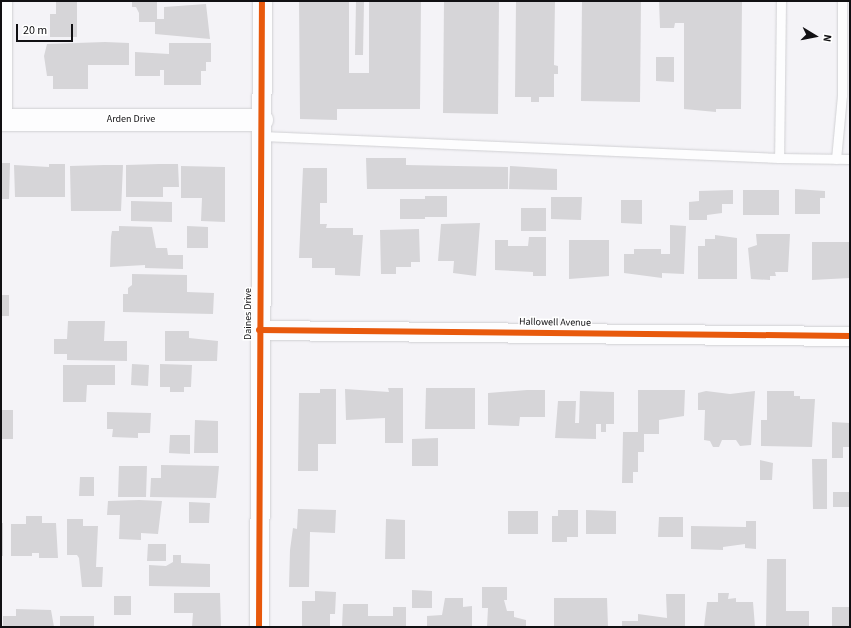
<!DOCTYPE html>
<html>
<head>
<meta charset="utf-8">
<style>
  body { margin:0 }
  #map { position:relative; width:851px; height:628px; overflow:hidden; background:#f4f3f7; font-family:"Source Sans 3",sans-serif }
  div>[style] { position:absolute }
  .building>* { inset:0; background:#d6d5d8 }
  .roads { filter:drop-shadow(0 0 1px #d0d0d3) drop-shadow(0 0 1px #d0d0d3) }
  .lane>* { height:9px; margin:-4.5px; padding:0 4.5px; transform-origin:4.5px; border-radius:4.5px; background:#fdfdfe }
  .street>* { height:19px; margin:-9.5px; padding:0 9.5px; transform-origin:9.5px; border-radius:9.5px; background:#fdfdfe }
  .secondary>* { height:22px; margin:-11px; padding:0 11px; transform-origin:11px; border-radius:11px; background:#fdfdfe }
  .cycleway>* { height:6px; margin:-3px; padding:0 3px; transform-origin:3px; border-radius:3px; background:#e8590c }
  span { translate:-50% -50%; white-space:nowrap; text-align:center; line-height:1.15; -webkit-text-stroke:3px #fff; paint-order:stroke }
  .street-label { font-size:10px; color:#111013 }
  .frame { position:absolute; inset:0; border:2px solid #111013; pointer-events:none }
  .north { position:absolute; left:795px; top:16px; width:40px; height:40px; -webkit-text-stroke:3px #fff; paint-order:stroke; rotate:100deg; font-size:11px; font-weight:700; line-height:16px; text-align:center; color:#111013 }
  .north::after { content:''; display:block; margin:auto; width:14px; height:18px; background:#111013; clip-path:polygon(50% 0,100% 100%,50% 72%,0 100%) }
  .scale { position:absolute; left:16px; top:24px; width:57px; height:18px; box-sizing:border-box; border:2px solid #111013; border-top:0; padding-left:5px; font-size:12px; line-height:14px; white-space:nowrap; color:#111013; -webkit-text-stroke:3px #fff; paint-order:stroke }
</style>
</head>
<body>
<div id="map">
  <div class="building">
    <div style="clip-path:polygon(56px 1px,77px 1px,77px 37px,50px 37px,50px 14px,56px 14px)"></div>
    <div style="clip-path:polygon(132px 1px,157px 1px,157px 19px,164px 19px,164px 7px,206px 4px,210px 39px,155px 34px,155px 22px,139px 22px,139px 13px,136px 7px,132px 7px)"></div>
    <div style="clip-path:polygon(299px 1px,349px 1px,349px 73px,369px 73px,369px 1px,421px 1px,420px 109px,337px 109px,337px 120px,300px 119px)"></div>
    <div style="clip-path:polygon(356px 1px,364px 1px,363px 55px,355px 55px)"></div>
    <div style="clip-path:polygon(444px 1px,499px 1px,498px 114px,443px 113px)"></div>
    <div style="clip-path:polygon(516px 1px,555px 1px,554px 65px,558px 66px,558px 74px,554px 74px,554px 97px,539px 97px,539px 102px,531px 102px,531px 97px,515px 97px)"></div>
    <div style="clip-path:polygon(582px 1px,641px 1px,640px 102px,581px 101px)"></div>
    <div style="clip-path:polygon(659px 1px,742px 1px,741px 109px,716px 109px,716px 112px,684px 109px,684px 23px,675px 23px,674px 28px,660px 28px)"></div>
    <div style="clip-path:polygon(105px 42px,129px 43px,129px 65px,88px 65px,88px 89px,53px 89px,53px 76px,47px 76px,44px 56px,47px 44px)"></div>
    <div style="clip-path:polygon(169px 43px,211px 43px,211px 62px,206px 62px,206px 71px,201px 71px,201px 85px,164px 85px,164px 70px,160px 70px,160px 76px,135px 76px,135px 52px,169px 54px)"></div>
    <div style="clip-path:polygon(656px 57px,674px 57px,674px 82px,656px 81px)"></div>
    <div style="clip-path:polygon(366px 158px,406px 158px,406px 165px,508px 167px,508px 189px,367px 189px)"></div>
    <div style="clip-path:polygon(1px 163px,10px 163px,9px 199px,1px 199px)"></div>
    <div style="clip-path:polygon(49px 164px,65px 164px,65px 197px,15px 197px,14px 165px,49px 167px)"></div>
    <div style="clip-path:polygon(159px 164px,178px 164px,179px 187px,163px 187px,163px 197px,126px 197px,126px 165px)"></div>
    <div style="clip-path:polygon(104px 165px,123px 165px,121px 211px,71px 211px,70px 166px)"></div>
    <div style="clip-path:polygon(181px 166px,225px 167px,225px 222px,201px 221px,202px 198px,181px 198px)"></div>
    <div style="clip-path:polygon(510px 166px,557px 169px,557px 190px,509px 189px)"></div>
    <div style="clip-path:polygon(303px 168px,327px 168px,327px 203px,320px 203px,320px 224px,327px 224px,326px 228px,353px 228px,353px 235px,363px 235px,360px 276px,335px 275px,335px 268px,312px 268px,312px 258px,299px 258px)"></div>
    <div style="clip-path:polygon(795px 189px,825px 191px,825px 198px,820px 198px,820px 214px,795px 214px)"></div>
    <div style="clip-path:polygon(733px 190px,733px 204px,722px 204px,722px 213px,707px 215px,707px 220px,689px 220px,689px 202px,699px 201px,699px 191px)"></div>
    <div style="clip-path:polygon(743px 190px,779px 190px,779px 215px,743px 215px)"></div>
    <div style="clip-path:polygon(425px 196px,447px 196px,447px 217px,425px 217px)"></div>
    <div style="clip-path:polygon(551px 197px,582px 197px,581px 220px,551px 219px)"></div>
    <div style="clip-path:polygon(400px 199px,425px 199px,425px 219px,400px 219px)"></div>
    <div style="clip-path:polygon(621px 200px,642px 200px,642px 224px,621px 223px)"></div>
    <div style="clip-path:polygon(131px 201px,172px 202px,172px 222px,131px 221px)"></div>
    <div style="clip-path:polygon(521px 208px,546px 208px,546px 231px,521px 231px)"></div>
    <div style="clip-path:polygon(480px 223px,476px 276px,453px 273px,454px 261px,438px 261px,441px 224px)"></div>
    <div style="clip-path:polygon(670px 225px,686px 226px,684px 274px,662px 273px,662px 278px,624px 273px,624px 254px,634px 254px,634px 249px,661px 249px,661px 254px,670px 254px)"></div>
    <div style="clip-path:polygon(119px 226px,152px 227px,156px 248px,167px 248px,168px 255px,183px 255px,183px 269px,145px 268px,145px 265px,110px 267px,111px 237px,112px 231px,119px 231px)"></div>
    <div style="clip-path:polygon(187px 226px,208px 227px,208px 248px,187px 248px)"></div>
    <div style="clip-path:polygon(419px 229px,420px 262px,411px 262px,411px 267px,396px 267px,396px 274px,381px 274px,380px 230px)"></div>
    <div style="clip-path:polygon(756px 234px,790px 234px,788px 272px,775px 272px,776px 276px,770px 276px,770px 280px,751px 279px,748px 248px,757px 245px)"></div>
    <div style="clip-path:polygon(715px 235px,737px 238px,737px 279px,698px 279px,698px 246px,705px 246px,705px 239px,715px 239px)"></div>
    <div style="clip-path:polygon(529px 237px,546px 237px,546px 276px,533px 276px,533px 272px,495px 270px,495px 240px,508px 240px,508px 246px,528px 246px)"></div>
    <div style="clip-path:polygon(569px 240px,609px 240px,609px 276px,569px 279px)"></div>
    <div style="clip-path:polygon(812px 242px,850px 242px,850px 278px,812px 280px)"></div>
    <div style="clip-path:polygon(132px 274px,187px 275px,187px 292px,214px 293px,213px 314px,123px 312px,123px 294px,128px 294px,128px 288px,132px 285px)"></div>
    <div style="clip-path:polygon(1px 295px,9px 295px,9px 316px,1px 316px)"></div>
    <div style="clip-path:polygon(68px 321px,105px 321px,104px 341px,127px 341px,127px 361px,67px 360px,67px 354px,54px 354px,54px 339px,67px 339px)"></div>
    <div style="clip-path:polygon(165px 331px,189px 331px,189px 338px,218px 341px,217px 361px,165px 361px)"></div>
    <div style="clip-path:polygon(132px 364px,149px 365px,148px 386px,131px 385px)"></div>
    <div style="clip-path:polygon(160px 364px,192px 365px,191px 387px,184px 387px,184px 392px,170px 392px,170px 387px,160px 387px)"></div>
    <div style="clip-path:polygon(63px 365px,115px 365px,115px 385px,87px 385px,86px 402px,63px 402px)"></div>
    <div style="clip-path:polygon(388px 388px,403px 388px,403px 443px,385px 443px,385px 418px,346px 420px,345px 389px,389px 392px)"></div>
    <div style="clip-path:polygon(426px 388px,475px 388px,475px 429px,425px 429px)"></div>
    <div style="clip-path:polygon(320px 389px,336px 389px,336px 444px,318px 444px,318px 471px,298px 471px,299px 393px,320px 393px)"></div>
    <div style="clip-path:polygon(527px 390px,545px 390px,545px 417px,520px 417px,519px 426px,488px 425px,488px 393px)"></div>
    <div style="clip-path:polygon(638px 390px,685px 390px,684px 416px,659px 420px,659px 434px,644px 434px,644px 452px,638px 452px,638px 472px,633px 472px,633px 483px,622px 483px,623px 432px,638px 432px)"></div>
    <div style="clip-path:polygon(580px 391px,614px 392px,614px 424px,606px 424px,606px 432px,601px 432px,601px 424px,596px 424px,596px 439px,555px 438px,558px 401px,576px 401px,575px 423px,579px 423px)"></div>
    <div style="clip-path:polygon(706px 391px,730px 394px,755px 391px,751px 445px,740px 446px,736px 440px,722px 440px,719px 447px,713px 447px,710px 441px,704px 440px,705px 410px,698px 410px,698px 393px)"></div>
    <div style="clip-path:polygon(767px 391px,794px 391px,794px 396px,800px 396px,800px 399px,815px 399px,812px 447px,761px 446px,761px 420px,767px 420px)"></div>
    <div style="clip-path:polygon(1px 410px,13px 410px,13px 439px,1px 439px)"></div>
    <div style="clip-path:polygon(107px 412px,151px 413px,150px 433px,138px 433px,138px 438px,112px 437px,113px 429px,107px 429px)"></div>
    <div style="clip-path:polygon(195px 420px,218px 421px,218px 453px,194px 453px)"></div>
    <div style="clip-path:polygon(832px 422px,850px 423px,850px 447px,843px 447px,843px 458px,832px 458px)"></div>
    <div style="clip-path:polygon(170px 435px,190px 435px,190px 454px,169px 453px)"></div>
    <div style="clip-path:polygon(438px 438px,438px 466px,412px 466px,412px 439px)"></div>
    <div style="clip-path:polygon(812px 459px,827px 459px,827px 509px,813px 509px)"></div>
    <div style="clip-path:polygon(760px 460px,773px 463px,772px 480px,760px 480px)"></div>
    <div style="clip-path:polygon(161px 465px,219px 466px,216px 498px,150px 497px,151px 478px,161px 478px)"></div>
    <div style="clip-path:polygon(119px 466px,147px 466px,146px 497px,118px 497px)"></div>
    <div style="clip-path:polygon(80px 477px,94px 477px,94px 496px,79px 496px)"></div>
    <div style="clip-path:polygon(833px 492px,850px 492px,850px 507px,833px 507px)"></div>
    <div style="clip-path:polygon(139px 500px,162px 501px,158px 534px,141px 533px,141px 540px,119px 539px,120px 515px,107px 515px,108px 501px)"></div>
    <div style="clip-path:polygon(189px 502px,210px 503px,209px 523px,189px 523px)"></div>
    <div style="clip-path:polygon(298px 509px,336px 510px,335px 533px,310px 532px,309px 587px,289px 587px,290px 550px,293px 528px,297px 529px)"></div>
    <div style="clip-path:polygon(558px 510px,578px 510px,578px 537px,567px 537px,567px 542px,552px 542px,552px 516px,558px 516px)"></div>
    <div style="clip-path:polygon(586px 510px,616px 511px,616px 534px,586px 534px)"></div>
    <div style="clip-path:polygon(508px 511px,538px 511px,538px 534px,508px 534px)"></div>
    <div style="clip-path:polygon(26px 516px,42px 516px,42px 523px,56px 523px,58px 558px,39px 558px,39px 553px,32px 553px,32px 556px,11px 556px,11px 524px,26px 524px)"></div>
    <div style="clip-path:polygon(659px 517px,683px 517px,683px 537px,658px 537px)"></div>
    <div style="clip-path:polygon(67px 519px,83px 519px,83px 526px,98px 526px,96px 567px,103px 567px,102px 587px,82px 587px,79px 558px,77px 555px,67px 555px)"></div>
    <div style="clip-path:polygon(386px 519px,405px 520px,405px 559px,385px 559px)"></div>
    <div style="clip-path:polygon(746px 521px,756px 521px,756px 549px,745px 548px,745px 544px,723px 547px,723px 550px,691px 549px,691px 526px,746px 527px)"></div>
    <div style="clip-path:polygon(1px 523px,3px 523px,3px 556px,1px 556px)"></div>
    <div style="clip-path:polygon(148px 544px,166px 544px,166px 561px,147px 561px)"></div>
    <div style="clip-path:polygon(173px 555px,181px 555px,181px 563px,210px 564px,210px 587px,149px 586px,149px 565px,166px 566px,173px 562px)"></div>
    <div style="clip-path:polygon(767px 559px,786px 559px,786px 611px,809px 611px,809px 627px,766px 627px)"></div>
    <div style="clip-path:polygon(482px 587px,507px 587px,507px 600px,504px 600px,507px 611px,514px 611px,514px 617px,526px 620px,526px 627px,487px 627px,488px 608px,482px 608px)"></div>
    <div style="clip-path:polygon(412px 590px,432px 591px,432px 608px,412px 608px)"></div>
    <div style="clip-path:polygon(315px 591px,336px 592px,335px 614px,330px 614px,330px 627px,302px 627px,302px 601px,315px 601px)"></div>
    <div style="clip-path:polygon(174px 593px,220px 593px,221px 627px,192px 627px,193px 613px,174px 613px)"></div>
    <div style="clip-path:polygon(718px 593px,729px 593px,728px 599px,736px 598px,736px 602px,753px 602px,755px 627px,704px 627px,707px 602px,718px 602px)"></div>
    <div style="clip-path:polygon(666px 594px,685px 594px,685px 627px,622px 627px,622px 621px,638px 621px,638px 614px,667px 618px)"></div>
    <div style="clip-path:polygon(114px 596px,131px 596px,131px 615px,114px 615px)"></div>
    <div style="clip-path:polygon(445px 598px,463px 598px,463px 607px,472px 606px,472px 627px,427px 627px,427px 616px,442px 615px)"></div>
    <div style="clip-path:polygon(554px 598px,607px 598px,608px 627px,554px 627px)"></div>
    <div style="clip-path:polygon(343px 604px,368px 604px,368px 616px,393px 616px,393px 607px,406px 607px,406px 627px,342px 627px)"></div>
    <div style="clip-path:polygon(832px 607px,850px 607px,850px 627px,832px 627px)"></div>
    <div style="clip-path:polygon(16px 609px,51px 610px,54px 627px,3px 627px,3px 616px,16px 616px)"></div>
    <div style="clip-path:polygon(60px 616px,94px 616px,94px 627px,60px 627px)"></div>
  </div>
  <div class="roads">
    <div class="lane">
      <div style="left:781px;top:1px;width:157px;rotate:90.7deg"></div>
      <div style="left:779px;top:158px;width:71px;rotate:0.8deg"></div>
      <div style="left:262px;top:136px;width:517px;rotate:2.44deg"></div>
      <div style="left:836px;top:159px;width:64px;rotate:-84.6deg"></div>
      <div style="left:842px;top:95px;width:94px;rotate:-90deg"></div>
    </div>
    <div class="street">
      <div style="left:2px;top:1px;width:119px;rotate:90deg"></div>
      <div style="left:259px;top:330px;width:591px;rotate:0.58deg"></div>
      <div style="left:259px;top:627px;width:626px;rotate:-89.73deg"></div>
    </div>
    <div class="secondary">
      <div style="left:1px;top:120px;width:261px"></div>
    </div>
  </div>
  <div class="cycleway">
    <div style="left:259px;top:330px;width:591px;rotate:0.58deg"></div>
    <div style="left:259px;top:627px;width:626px;rotate:-89.73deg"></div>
  </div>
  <div class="street-label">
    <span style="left:131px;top:120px">Arden Drive</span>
    <span style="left:249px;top:314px;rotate:-90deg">Daines Drive</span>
    <span style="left:555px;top:323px;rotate:1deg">Hallowell Avenue</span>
  </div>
  <div class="frame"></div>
  <div class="north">N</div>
  <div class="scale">20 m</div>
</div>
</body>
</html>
